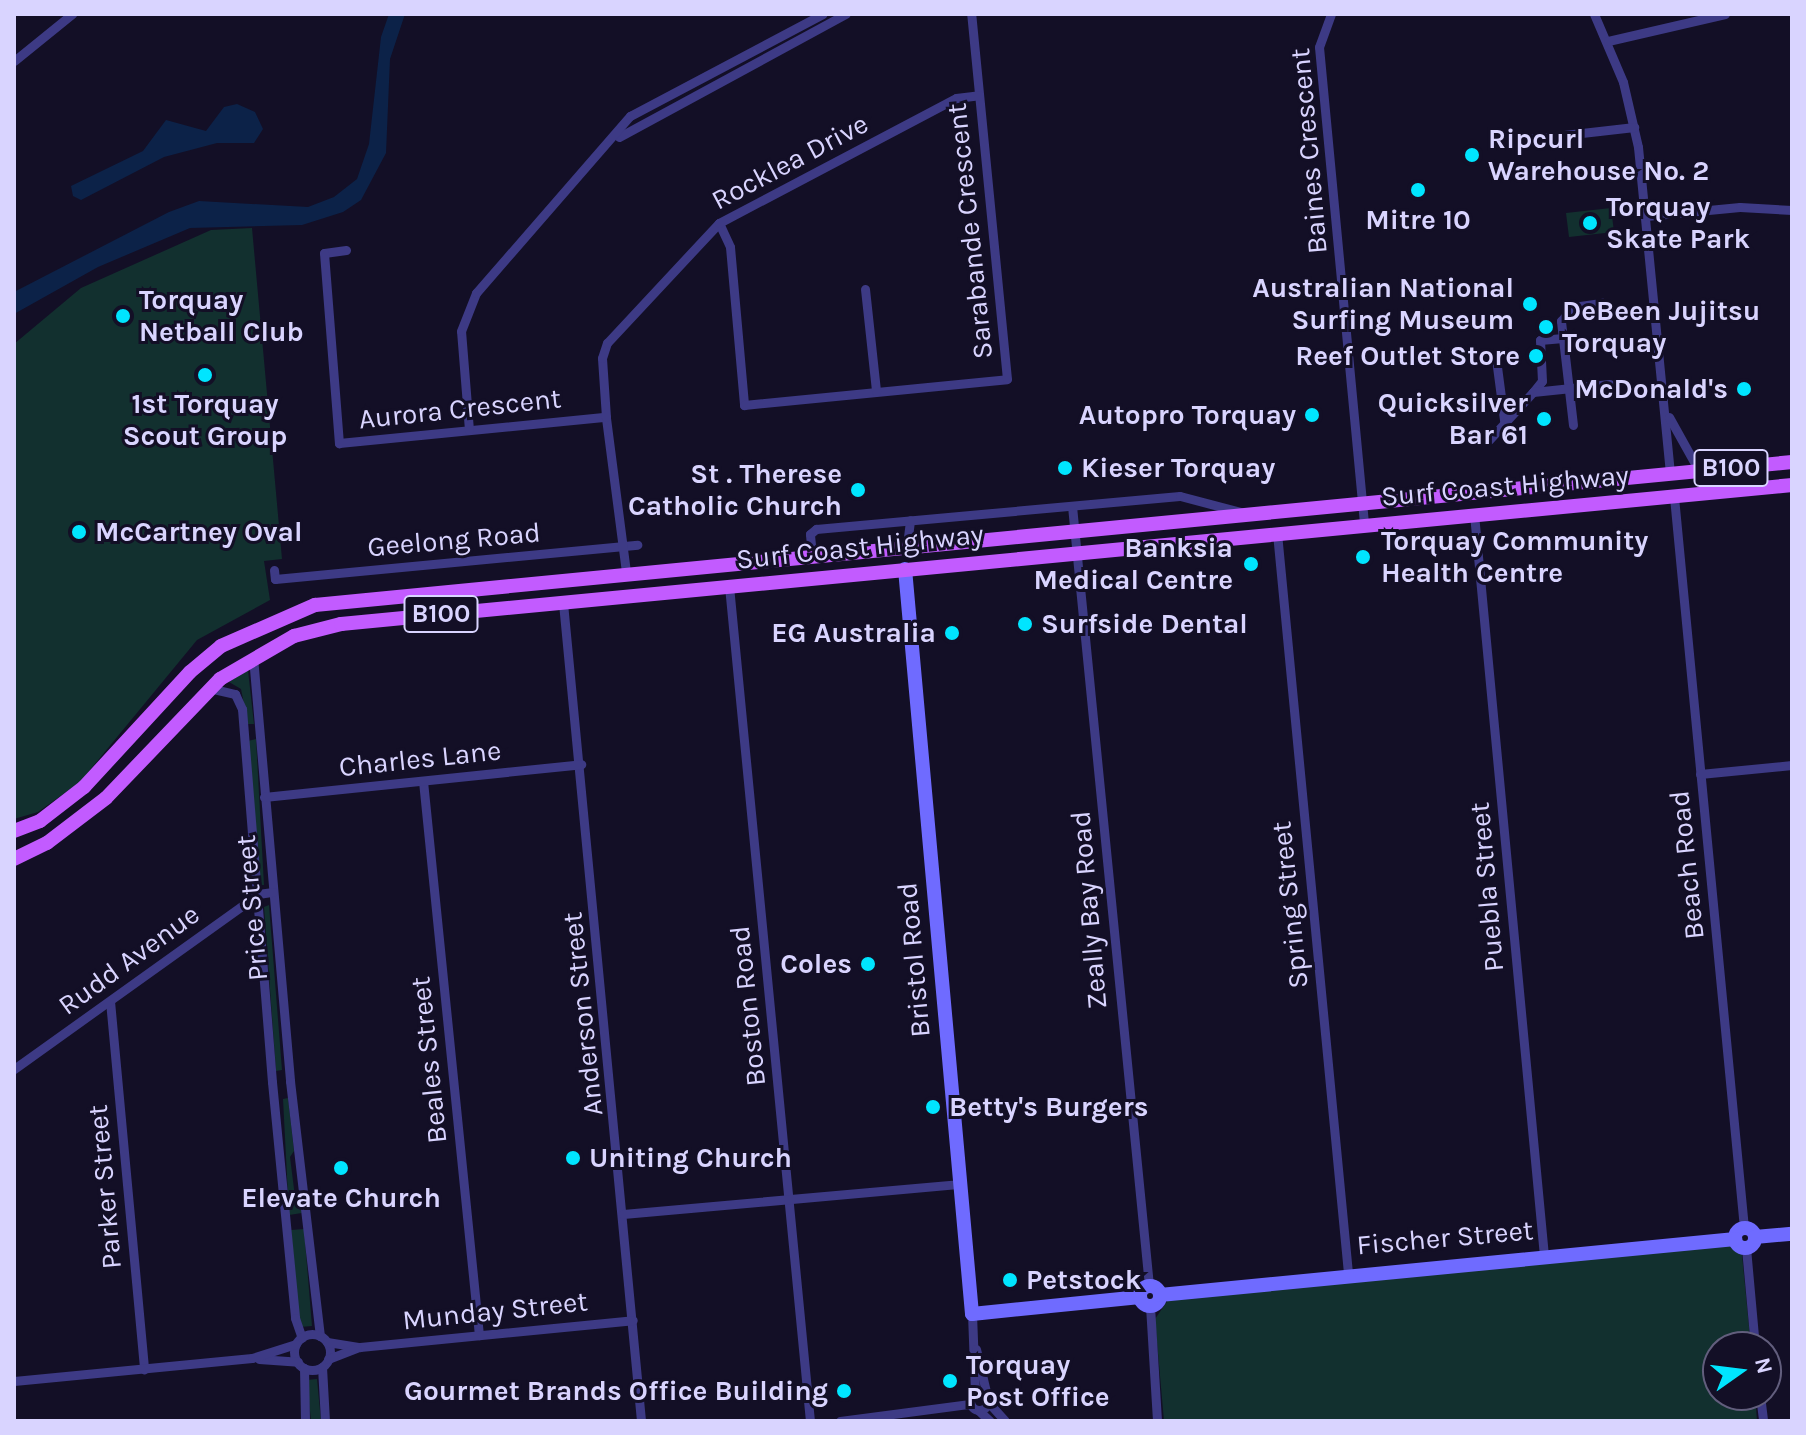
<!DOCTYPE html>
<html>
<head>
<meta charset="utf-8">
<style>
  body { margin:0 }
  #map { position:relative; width:1806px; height:1435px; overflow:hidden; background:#130f26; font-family:Karla,sans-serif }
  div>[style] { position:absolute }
  .green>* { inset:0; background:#12302f }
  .water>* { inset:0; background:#0c2248 }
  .street>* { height:9px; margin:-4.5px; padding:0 4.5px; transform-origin:4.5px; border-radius:4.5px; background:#3d3a85 }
  .street>.ring { margin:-4.5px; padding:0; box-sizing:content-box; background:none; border:9px solid #3d3a85; border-radius:50% }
  .secondary>* { height:14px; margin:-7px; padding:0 7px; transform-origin:7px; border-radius:7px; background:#6f6bff }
  .secondary>.ring { margin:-7px; padding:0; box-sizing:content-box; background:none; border:14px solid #6f6bff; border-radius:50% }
  .primary>* { height:14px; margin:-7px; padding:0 7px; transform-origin:7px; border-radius:7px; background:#c25bff }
  .dots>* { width:22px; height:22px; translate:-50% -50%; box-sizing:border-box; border:4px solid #130f26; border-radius:50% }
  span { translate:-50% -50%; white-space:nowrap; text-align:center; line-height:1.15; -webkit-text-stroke:6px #130f26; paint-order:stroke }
  .shield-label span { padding:2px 6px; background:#130f26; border:2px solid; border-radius:6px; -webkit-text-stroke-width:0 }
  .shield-label { font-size:26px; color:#d9d4ff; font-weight:700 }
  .poi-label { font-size:28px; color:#d9d4ff; font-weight:700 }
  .left { translate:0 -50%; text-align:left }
  .right { translate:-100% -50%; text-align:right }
  .street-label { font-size:28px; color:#d9d4ff }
  .frame { position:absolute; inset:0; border:16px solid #d9d4ff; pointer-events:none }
  .north { position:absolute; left:1702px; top:1331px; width:80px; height:80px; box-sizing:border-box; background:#130f26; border:2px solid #625e7d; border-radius:50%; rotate:76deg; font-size:22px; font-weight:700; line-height:32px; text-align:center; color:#d9d4ff }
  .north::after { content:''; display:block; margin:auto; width:28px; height:36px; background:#00e5ff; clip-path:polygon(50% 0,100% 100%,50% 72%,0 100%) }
</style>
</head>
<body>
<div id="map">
  <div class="green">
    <div style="clip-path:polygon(1611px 208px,1614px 232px,1569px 237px,1566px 213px)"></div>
    <div style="clip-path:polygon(252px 228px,282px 559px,264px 561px,270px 600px,197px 640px,80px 782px,38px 812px,14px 819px,14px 344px,81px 288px,211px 230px)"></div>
    <div style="clip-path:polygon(248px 670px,254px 724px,248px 724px,241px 689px,229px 682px)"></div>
    <div style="clip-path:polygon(256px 739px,264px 885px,261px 885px,248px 741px)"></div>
    <div style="clip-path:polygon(269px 905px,282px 1070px,276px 1071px,264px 907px)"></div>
    <div style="clip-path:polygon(288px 1098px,294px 1151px,290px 1157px,296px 1205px,301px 1204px,302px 1213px,289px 1215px,283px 1099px)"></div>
    <div style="clip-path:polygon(304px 1229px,312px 1326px,300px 1327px,291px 1230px)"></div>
    <div style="clip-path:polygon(1733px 1245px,1742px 1255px,1751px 1347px,1718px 1347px,1718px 1395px,1755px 1395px,1757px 1421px,1164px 1421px,1155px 1319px,1168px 1300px)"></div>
    <div style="clip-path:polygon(317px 1379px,321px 1421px,311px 1421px,307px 1380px)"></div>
  </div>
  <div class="water">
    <div style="clip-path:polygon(389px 14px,405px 14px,390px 59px,386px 153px,361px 200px,343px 212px,302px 225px,190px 228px,98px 267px,14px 314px,14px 292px,169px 212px,199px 201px,308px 207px,334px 197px,357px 179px,369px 144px,381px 37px)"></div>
    <div style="clip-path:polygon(237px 104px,255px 112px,263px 129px,254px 143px,217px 143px,164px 157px,81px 200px,73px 196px,71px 186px,143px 151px,166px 120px,206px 131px,224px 107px)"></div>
  </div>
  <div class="street">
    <div style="left:1331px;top:14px;width:35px;rotate:110deg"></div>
    <div style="left:1319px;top:47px;width:480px;rotate:84.6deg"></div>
    <div style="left:1594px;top:14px;width:74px;rotate:66.9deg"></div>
    <div style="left:1623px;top:82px;width:67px;rotate:77deg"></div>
    <div style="left:1638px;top:147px;width:329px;rotate:84.4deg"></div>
    <div style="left:1608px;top:41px;width:120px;rotate:-13deg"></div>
    <div style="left:14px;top:61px;width:75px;rotate:-39deg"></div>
    <div style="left:619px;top:137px;width:258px;rotate:-28.5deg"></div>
    <div style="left:1529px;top:139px;width:106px;rotate:-6.5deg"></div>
    <div style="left:1646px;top:216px;width:94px;rotate:-5.5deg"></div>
    <div style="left:1740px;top:207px;width:52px;rotate:3.3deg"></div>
    <div style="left:719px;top:223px;width:26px;rotate:65deg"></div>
    <div style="left:730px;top:247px;width:159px;rotate:84.9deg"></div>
    <div style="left:744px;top:405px;width:264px;rotate:-5.6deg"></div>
    <div style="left:1007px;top:379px;width:367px;rotate:-95.6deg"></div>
    <div style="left:346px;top:250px;width:22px;rotate:172deg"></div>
    <div style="left:324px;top:253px;width:191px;rotate:85.5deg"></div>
    <div style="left:339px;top:443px;width:268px;rotate:-5.6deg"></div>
    <div style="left:865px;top:289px;width:103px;rotate:83.8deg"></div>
    <div style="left:1496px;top:359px;width:69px;rotate:82.5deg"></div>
    <div style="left:1533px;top:392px;width:14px;rotate:-51deg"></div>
    <div style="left:1542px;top:381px;width:41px;rotate:-92.8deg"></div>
    <div style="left:1540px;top:340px;width:23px;rotate:-5deg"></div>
    <div style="left:1669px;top:417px;width:62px;rotate:60.9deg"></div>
    <div style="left:1573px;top:425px;width:105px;rotate:-96.6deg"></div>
    <div style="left:1561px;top:321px;width:18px;rotate:-49deg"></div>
    <div style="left:1573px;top:307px;width:30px;rotate:-8deg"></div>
    <div style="left:469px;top:430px;width:99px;rotate:-94.6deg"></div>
    <div style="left:461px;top:331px;width:41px;rotate:-68.5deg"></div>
    <div style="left:476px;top:293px;width:235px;rotate:-49deg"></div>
    <div style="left:630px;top:116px;width:218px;rotate:-27.9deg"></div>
    <div style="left:1489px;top:440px;width:65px;rotate:-47.5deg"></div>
    <div style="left:1533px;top:392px;width:77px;rotate:-5.9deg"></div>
    <div style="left:1674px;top:497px;width:734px;rotate:84.53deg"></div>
    <div style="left:1072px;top:506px;width:784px;rotate:84.36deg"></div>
    <div style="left:1474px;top:514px;width:745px;rotate:84.61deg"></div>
    <div style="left:1277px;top:533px;width:743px;rotate:84.52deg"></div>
    <div style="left:907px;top:545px;width:25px;rotate:-83deg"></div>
    <div style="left:812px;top:554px;width:20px;rotate:-96deg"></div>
    <div style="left:810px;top:534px;width:8px;rotate:-40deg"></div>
    <div style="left:816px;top:529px;width:365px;rotate:-5.2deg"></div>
    <div style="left:1180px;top:496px;width:63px;rotate:14.7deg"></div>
    <div style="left:274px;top:570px;width:9px;rotate:84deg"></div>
    <div style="left:275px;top:579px;width:364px;rotate:-5.4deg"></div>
    <div style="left:626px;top:572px;width:156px;rotate:-97.4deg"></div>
    <div style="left:606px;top:417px;width:59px;rotate:-93.9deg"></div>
    <div style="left:602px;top:358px;width:16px;rotate:-72deg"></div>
    <div style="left:607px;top:343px;width:164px;rotate:-47deg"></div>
    <div style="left:719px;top:223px;width:268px;rotate:-27.8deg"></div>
    <div style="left:956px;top:98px;width:23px;rotate:-7deg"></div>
    <div style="left:729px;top:586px;width:839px;rotate:84.46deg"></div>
    <div style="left:563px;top:603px;width:822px;rotate:84.55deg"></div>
    <div style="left:253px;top:657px;width:426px;rotate:85deg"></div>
    <div style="left:290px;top:1081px;width:257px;rotate:83.3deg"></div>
    <div style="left:209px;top:688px;width:27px;rotate:13deg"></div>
    <div style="left:235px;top:694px;width:17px;rotate:65deg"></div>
    <div style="left:242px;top:709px;width:374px;rotate:85.4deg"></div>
    <div style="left:272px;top:1082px;width:237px;rotate:84.4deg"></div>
    <div style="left:295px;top:1318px;width:21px;rotate:71deg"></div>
    <div style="left:1700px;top:774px;width:92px;rotate:-5.6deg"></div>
    <div style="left:423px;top:781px;width:557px;rotate:84.23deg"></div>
    <div style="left:264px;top:797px;width:319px;rotate:-5.9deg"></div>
    <div style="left:110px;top:1001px;width:370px;rotate:84.7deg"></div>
    <div style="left:14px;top:1069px;width:300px;rotate:-35.6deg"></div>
    <div style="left:258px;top:894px;width:15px;rotate:-8deg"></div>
    <div style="left:623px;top:1214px;width:339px;rotate:-5.1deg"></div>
    <div style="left:1746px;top:1248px;width:99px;rotate:84.8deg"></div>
    <div style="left:1150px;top:1306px;width:115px;rotate:86.5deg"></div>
    <div style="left:972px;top:1314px;width:78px;rotate:87.8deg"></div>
    <div class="ring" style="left:294px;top:1334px;width:27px;height:27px"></div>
    <div style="left:327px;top:1342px;width:33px;rotate:9deg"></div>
    <div style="left:360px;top:1347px;width:274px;rotate:-5.6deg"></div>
    <div style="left:976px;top:1349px;width:48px;rotate:76.8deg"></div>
    <div style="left:259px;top:1359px;width:39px;rotate:4deg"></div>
    <div style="left:328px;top:1359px;width:31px;rotate:-21deg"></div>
    <div style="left:322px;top:1367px;width:54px;rotate:86.8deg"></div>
    <div style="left:304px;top:1368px;width:53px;rotate:88.9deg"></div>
    <div style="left:14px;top:1381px;width:239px;rotate:-5.5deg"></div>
    <div style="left:252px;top:1358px;width:46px;rotate:-17.7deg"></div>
    <div class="ring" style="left:970px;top:1392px;width:9px;height:9px"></div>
    <div style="left:1760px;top:1395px;width:26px;rotate:83deg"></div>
    <div style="left:988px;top:1402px;width:25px;rotate:48deg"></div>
    <div style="left:978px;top:1410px;width:16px;rotate:43deg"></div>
    <div style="left:840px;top:1421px;width:131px;rotate:-7.5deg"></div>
  </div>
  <div class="secondary">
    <div style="left:905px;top:569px;width:748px;rotate:84.86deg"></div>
    <div style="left:972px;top:1314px;width:169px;rotate:-5.8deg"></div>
    <div class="ring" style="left:1735px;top:1228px;width:6px;height:6px"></div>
    <div style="left:1755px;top:1237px;width:37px;rotate:-5deg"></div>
    <div class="ring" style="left:1140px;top:1286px;width:6px;height:6px"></div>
    <div style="left:1160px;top:1295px;width:578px;rotate:-5.56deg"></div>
  </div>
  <div class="primary">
    <div style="left:14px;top:831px;width:28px;rotate:-21deg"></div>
    <div style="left:40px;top:821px;width:56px;rotate:-37.7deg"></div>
    <div style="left:84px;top:787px;width:156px;rotate:-47.3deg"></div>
    <div style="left:190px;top:672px;width:40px;rotate:-40deg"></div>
    <div style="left:221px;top:646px;width:103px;rotate:-23.6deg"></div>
    <div style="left:315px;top:605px;width:1484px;rotate:-5.53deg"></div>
    <div style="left:14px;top:859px;width:37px;rotate:-26deg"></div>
    <div style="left:47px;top:843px;width:74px;rotate:-37.3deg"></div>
    <div style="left:106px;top:798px;width:165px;rotate:-46.2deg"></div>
    <div style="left:220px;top:679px;width:86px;rotate:-30.2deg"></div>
    <div style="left:294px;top:636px;width:49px;rotate:-14.3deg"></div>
    <div style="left:341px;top:624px;width:1458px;rotate:-5.47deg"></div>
  </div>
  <div class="dots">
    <div style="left:1472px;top:155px;background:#00e5ff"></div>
    <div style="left:1418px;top:190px;background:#00e5ff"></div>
    <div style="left:1590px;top:223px;background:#00e5ff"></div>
    <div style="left:1530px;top:304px;background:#00e5ff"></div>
    <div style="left:123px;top:316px;background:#00e5ff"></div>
    <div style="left:1546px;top:327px;background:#00e5ff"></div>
    <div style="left:1536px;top:356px;background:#00e5ff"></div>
    <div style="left:205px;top:375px;background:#00e5ff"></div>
    <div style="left:1744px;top:389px;background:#00e5ff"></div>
    <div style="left:1312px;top:415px;background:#00e5ff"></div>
    <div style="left:1544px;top:419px;background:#00e5ff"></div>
    <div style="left:1065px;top:468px;background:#00e5ff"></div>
    <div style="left:858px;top:490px;background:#00e5ff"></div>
    <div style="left:79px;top:532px;background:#00e5ff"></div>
    <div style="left:1363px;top:557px;background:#00e5ff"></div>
    <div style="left:1251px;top:564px;background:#00e5ff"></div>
    <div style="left:1025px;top:624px;background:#00e5ff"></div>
    <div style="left:952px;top:633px;background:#00e5ff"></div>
    <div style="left:868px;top:964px;background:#00e5ff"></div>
    <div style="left:933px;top:1107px;background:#00e5ff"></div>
    <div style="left:573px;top:1158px;background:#00e5ff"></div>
    <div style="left:341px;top:1168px;background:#00e5ff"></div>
    <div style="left:1010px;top:1280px;background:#00e5ff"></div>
    <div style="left:950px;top:1381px;background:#00e5ff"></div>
    <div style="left:844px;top:1391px;background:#00e5ff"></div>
  </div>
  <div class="shield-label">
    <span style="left:1731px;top:468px">B100</span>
    <span style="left:441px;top:614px">B100</span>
  </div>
  <div class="poi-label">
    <span class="left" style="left:1488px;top:155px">Ripcurl<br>Warehouse No. 2</span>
    <span class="left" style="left:1606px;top:223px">Torquay<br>Skate Park</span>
    <span style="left:1418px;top:220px">Mitre 10</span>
    <span class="right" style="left:1514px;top:304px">Australian National<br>Surfing Museum</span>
    <span class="left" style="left:139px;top:316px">Torquay<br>Netball Club</span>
    <span class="left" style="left:1562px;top:327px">DeBeen Jujitsu<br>Torquay</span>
    <span class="right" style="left:1520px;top:356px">Reef Outlet Store</span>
    <span class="right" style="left:1728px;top:389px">McDonald's</span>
    <span class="right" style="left:1528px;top:419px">Quicksilver<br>Bar 61</span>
    <span style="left:205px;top:420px">1st Torquay<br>Scout Group</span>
    <span class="right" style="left:1296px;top:415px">Autopro Torquay</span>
    <span class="left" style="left:1081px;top:468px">Kieser Torquay</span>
    <span class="right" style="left:842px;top:490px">St . Therese<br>Catholic Church</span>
    <span class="left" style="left:95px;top:532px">McCartney Oval</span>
    <span class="left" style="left:1381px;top:557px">Torquay Community<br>Health Centre</span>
    <span class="right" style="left:1233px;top:564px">Banksia<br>Medical Centre</span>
    <span class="left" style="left:1041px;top:624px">Surfside Dental</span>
    <span class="right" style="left:936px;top:633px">EG Australia</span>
    <span class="right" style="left:852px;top:964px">Coles</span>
    <span class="left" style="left:949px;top:1107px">Betty's Burgers</span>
    <span class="left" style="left:589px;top:1158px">Uniting Church</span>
    <span style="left:341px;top:1198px">Elevate Church</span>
    <span class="left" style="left:1026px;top:1280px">Petstock</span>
    <span class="left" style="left:966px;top:1381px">Torquay<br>Post Office</span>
    <span class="right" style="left:828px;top:1391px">Gourmet Brands Office Building</span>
  </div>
  <div class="street-label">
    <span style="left:1309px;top:151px;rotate:-95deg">Baines Crescent</span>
    <span style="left:790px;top:162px;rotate:-28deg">Rocklea Drive</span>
    <span style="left:970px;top:231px;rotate:-96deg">Sarabande Crescent</span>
    <span style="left:460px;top:409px;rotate:-6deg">Aurora Crescent</span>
    <span style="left:1505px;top:486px;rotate:-5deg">Surf Coast Highway</span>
    <span style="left:454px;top:540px;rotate:-5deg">Geelong Road</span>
    <span style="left:860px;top:547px;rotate:-6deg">Surf Coast Highway</span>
    <span style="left:420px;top:759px;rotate:-6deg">Charles Lane</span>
    <span style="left:1687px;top:865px;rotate:-96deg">Beach Road</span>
    <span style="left:1487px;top:887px;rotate:-95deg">Puebla Street</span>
    <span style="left:1290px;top:905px;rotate:-96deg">Spring Street</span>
    <span style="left:252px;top:908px;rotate:-95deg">Price Street</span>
    <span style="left:1089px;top:910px;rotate:-95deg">Zeally Bay Road</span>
    <span style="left:129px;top:960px;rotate:-36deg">Rudd Avenue</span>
    <span style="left:914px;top:960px;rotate:-95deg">Bristol Road</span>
    <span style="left:748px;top:1006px;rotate:-96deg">Boston Road</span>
    <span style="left:583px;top:1014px;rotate:-96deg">Anderson Street</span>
    <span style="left:429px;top:1060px;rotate:-96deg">Beales Street</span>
    <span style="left:105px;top:1187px;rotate:-95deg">Parker Street</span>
    <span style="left:1445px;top:1238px;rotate:-5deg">Fischer Street</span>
    <span style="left:495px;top:1311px;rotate:-6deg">Munday Street</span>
  </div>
  <div class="frame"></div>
  <div class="north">N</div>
</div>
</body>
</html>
